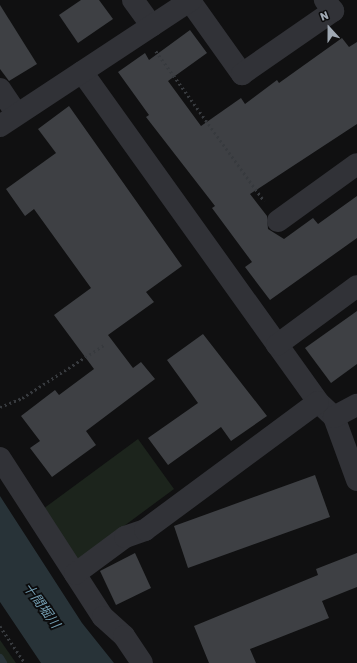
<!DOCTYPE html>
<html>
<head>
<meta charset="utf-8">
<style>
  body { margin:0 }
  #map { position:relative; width:357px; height:663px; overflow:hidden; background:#101011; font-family:Rubik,"Noto Sans JP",sans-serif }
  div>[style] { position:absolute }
  .green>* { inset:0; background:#1c241c }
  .water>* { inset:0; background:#283338 }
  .stream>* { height:8px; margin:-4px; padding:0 4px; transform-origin:4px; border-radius:4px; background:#283338 }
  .building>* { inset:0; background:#3e4044 }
  .path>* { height:2.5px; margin-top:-1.25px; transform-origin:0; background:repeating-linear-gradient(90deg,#373a3e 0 2px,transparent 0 5px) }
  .minor>* { height:22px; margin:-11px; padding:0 11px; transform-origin:11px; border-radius:11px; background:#313237 }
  span { translate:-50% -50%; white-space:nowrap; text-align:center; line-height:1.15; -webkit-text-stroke:3.5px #0b0b0c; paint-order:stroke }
  .water-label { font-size:13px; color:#749eb2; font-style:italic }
  .north { position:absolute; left:309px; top:8px; width:40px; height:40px; -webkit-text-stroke:3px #0b0b0c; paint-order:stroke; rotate:339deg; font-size:11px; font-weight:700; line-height:16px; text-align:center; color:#a0a9b3 }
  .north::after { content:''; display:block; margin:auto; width:14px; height:18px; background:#a0a9b3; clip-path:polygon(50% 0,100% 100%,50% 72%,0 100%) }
</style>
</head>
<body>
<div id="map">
  <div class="green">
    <div style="clip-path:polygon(138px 439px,174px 489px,78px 560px,43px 509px)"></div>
    <div style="clip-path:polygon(0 640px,16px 663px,0 663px)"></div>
  </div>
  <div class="water">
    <div style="clip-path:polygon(0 496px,82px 623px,114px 663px,41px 663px,0 602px)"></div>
  </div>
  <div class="stream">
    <div style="left:0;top:658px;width:6px;rotate:59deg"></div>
  </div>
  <div class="building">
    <div style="clip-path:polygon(81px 0,99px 0,113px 19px,78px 43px,59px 15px)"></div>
    <div style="clip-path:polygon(0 5px,37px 64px,9px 81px,0 69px)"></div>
    <div style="clip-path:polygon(190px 30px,207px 53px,168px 81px,201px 126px,241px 98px,245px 104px,277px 80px,279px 83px,342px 38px,349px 47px,357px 42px,357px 124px,250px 194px,267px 216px,268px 229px,284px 239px,313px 218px,318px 224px,357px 196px,357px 238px,270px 300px,245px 267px,252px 262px,212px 208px,215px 206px,146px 117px,149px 115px,118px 72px,145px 53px,149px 60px)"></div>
    <div style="clip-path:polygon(69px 106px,182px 266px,146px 292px,154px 302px,108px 335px,133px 368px,141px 362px,155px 379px,86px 431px,96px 445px,52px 477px,30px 448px,40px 441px,21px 416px,55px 390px,59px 395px,94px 369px,54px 315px,91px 288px,34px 209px,25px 216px,6px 189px,56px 153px,38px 129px)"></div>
    <div style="clip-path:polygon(357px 311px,357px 364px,331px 383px,305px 348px)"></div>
    <div style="clip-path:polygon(203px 334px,267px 416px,231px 441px,221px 427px,168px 465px,148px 438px,198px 403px,167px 360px)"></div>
    <div style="clip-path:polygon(315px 475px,330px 517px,188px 568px,174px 526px)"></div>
    <div style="clip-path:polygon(135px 553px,151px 588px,116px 605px,100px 571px)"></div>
    <div style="clip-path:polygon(357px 553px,357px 587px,322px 601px,329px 618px,250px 649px,256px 663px,209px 663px,194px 626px,318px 575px,316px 569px)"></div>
  </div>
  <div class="path">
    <div style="left:156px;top:51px;width:185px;rotate:54.2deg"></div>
    <div style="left:0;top:407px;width:24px;rotate:-22deg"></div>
    <div style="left:22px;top:398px;width:98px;rotate:-32.9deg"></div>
    <div style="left:0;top:626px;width:45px;rotate:56deg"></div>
  </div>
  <div class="minor">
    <div style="left:133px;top:0;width:32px;rotate:54deg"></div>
    <div style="left:190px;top:1px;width:90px;rotate:54.5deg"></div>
    <div style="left:242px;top:74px;width:111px;rotate:-34.7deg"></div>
    <div style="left:333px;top:11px;width:14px;rotate:-126deg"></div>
    <div style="left:82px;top:72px;width:406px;rotate:54.4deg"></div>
    <div style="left:318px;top:402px;width:22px;rotate:43deg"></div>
    <div style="left:334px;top:417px;width:67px;rotate:69.9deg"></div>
    <div style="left:0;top:89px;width:30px;rotate:56deg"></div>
    <div style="left:0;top:126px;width:229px;rotate:-33.4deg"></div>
    <div style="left:278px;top:221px;width:97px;rotate:-35.8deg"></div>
    <div style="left:277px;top:345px;width:99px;rotate:-36.4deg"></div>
    <div style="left:334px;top:417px;width:26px;rotate:-28deg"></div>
    <div style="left:0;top:458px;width:189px;rotate:57.1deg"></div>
    <div style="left:103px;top:617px;width:28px;rotate:42deg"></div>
    <div style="left:124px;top:636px;width:32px;rotate:56deg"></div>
    <div style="left:75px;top:574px;width:62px;rotate:-36.5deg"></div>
    <div style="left:125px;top:537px;width:21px;rotate:-19deg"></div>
    <div style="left:145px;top:530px;width:215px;rotate:-36.5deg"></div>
  </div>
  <div class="water-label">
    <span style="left:41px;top:606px;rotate:54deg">十間堀川</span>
  </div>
  <div class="north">N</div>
</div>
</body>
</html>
